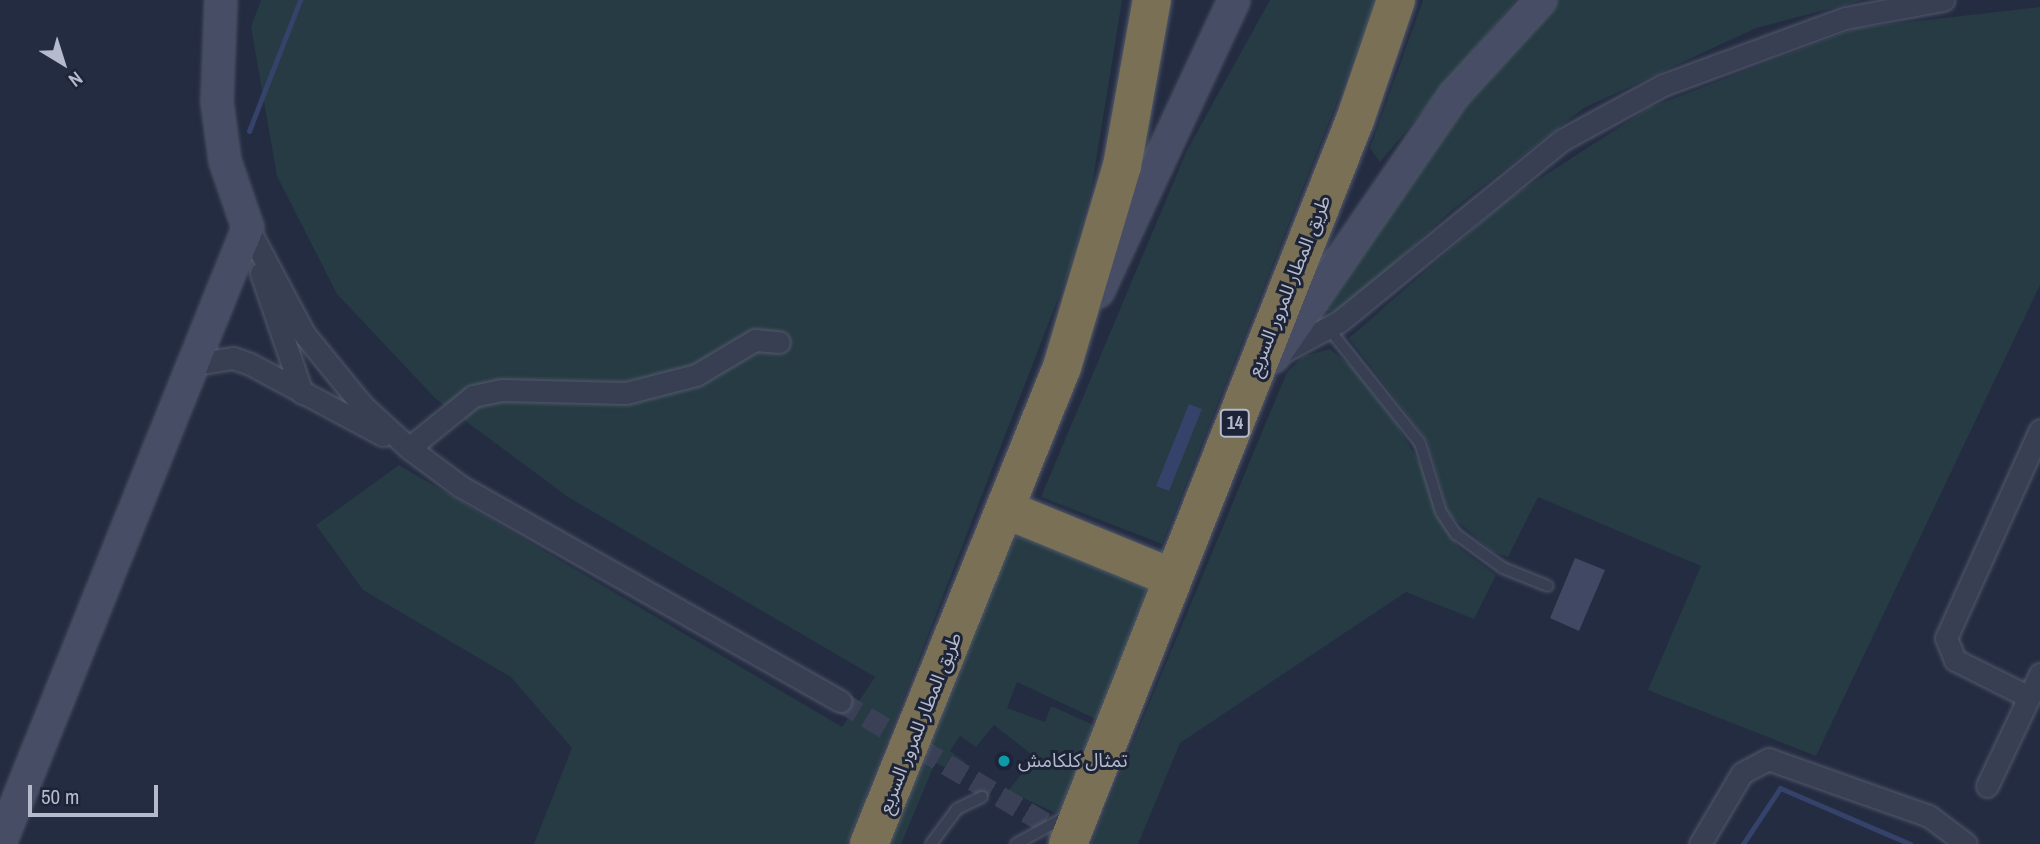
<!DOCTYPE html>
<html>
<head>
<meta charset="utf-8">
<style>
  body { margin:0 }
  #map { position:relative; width:2040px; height:844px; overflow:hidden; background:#242c42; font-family:"Archivo Narrow","Noto Sans Arabic",sans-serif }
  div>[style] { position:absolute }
  .green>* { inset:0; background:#263b43 }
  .water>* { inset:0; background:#354269 }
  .stream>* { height:5px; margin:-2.5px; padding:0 2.5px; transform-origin:2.5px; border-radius:2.5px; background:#354269 }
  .building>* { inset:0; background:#404863 }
  .street-tunnel>* { height:21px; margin-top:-10.5px; transform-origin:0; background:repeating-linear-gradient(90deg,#3a4157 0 21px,transparent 0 31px) }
  .roads { filter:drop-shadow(0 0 2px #535a6c) drop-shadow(0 0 2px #535a6c) }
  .lane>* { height:10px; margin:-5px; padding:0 5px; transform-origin:5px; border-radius:5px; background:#383f52 }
  .street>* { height:21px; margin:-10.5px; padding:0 10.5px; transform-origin:10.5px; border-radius:10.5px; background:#383f52 }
  .secondary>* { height:30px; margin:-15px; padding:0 15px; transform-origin:15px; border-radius:15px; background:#464d65 }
  .highway>* { height:38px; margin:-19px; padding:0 19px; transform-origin:19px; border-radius:19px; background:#797055 }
  .dots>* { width:19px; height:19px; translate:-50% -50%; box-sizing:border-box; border:4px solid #1d2437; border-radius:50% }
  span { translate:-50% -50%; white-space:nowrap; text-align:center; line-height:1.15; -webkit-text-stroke:6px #1d2437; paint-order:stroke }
  .shield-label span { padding:2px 5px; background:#1d2437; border:2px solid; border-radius:5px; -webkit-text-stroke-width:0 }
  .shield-label { font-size:18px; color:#b5bacc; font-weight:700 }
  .street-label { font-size:19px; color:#b5bacc }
  .poi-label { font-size:19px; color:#b5bacc }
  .left { translate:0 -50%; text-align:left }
  .north { position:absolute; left:28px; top:28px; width:70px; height:70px; -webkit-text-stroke:5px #1d2437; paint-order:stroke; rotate:142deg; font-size:19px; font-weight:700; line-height:28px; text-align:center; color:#b5bacc }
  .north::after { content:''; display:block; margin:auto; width:24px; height:32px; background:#b5bacc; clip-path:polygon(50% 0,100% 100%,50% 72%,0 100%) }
  .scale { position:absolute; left:28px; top:785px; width:130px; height:32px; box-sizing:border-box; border:4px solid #b5bacc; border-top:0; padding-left:9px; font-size:21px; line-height:24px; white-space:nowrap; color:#b5bacc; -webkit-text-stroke:5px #1d2437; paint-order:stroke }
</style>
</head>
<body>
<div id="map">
  <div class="green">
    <div style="clip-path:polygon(261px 0,1122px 0,1092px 186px,1071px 265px,847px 844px,534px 844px,572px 748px,511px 677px,363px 590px,316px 525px,399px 465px,842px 727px,875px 677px,568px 497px,436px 399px,337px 294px,277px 176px,251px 27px)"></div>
    <div style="clip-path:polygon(1270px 0,1377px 0,1162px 544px,1041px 497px,1187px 150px)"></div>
    <div style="clip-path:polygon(1423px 0,1516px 0,1380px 162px,1370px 148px)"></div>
    <div style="clip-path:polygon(1558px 0,1863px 0,1756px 28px,1584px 108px,1452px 210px,1364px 291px,1335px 311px,1318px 311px,1387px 204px,1480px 84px)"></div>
    <div style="clip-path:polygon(2040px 7px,2040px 285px,1816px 756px,1648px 690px,1701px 566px,1538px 497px,1508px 557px,1492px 551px,1448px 513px,1428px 442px,1349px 338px,1508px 199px,1649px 108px,1856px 28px)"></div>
    <div style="clip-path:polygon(1330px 349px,1352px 367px,1397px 425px,1422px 467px,1437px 515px,1459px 548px,1496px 575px,1474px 619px,1406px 592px,1180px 743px,1138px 844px,1091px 844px,1287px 372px,1304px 356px)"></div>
    <div style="clip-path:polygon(1031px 533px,1153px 587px,1098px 720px,1017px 682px,1007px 708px,1045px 722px,1051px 706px,1096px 726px,1063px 806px,1056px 813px,1008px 791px,1035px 757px,994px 725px,976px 747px,960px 736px,950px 751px,965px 762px,957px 773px,935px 763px,901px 844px,887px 844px,1008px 551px,1016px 538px)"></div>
  </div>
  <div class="water">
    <div style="clip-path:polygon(1189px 404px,1202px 409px,1169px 491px,1156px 486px)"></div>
  </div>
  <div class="stream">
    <div style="left:249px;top:131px;width:141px;rotate:-68.7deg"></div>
    <div style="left:1743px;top:844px;width:67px;rotate:-56.5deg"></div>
    <div style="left:1780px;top:788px;width:142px;rotate:23.3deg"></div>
  </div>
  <div class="building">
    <div style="clip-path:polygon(1575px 558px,1605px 570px,1579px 631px,1550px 618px)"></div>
  </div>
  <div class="street-tunnel">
    <div style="left:840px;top:701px;width:264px;rotate:30.7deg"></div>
  </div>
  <div class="roads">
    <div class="lane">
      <div style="left:1329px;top:329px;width:146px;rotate:51.4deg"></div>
      <div style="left:1420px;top:443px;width:72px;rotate:73.1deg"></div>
      <div style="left:1441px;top:512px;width:27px;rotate:56deg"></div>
      <div style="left:1456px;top:534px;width:58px;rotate:35.9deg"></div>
      <div style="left:1503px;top:568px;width:48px;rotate:21.8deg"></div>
      <div style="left:931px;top:844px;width:44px;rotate:-53.4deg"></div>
      <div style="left:957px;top:809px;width:28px;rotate:-26deg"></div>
      <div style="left:1016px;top:844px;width:60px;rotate:-28.7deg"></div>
    </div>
    <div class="street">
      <div style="left:248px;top:228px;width:121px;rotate:62deg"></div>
      <div style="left:305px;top:335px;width:90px;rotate:50.8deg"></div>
      <div style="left:362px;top:405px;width:64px;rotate:42.5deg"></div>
      <div style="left:409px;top:448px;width:64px;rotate:36.7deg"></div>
      <div style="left:460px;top:486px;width:437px;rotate:29.5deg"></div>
      <div style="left:261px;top:273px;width:127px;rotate:71.1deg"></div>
      <div style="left:1279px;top:354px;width:69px;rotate:-28.4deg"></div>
      <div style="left:1340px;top:321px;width:286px;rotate:-39.2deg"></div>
      <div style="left:1562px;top:140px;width:115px;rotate:-28.6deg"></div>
      <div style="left:1663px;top:85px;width:194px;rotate:-20.2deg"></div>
      <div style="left:1845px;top:18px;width:100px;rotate:-10.4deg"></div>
      <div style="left:190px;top:365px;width:44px;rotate:-9.2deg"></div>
      <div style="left:233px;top:358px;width:18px;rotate:19deg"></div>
      <div style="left:250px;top:364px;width:151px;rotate:28.1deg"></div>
      <div style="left:409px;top:448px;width:82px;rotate:-39.1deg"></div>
      <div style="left:473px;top:396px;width:29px;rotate:-12deg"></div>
      <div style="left:501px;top:390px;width:125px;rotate:1.4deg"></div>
      <div style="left:626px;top:393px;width:72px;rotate:-14.4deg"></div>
      <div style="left:696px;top:375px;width:69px;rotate:-30.7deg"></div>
      <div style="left:755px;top:340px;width:24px;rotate:5deg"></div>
      <div style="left:2029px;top:697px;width:83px;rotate:-153.4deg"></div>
      <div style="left:1955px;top:660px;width:24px;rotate:-112deg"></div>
      <div style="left:1946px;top:638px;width:228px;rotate:-65.7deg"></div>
      <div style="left:1987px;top:786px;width:124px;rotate:-64.7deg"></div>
      <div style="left:1700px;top:844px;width:82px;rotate:-59.4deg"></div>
      <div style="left:1742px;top:773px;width:30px;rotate:-28deg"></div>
      <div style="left:1768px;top:759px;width:171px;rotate:19.5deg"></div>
      <div style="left:1929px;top:816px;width:46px;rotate:37.1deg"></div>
    </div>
    <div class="secondary">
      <div style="left:1098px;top:292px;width:322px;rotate:-65deg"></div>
      <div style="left:1274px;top:357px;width:318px;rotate:-55.5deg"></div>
      <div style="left:1454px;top:95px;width:129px;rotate:-47.5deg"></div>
      <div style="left:0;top:844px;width:664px;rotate:-68.07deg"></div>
      <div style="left:248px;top:228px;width:71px;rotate:-108.9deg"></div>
      <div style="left:225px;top:161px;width:60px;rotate:-97.7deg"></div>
      <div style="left:217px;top:102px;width:102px;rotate:-87.8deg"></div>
    </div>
    <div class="highway">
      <div style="left:1007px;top:510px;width:176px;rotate:22.3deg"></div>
      <div style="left:869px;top:844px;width:515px;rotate:-67.97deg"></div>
      <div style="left:1062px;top:367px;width:210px;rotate:-73.4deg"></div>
      <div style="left:1122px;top:166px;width:169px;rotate:-79.8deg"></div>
      <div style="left:1068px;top:844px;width:779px;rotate:-68.38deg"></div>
      <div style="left:1355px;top:120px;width:127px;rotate:-71.1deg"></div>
    </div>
  </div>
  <div class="dots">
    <div style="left:1004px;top:761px;background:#0f9aa8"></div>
  </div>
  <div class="shield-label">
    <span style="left:1235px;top:423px">14</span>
  </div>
  <div class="street-label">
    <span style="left:1289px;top:286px;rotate:-68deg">طريق المطار للمرور السريع</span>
    <span style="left:920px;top:723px;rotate:-68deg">طريق المطار للمرور السريع</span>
  </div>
  <div class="poi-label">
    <span class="left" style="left:1018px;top:761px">تمثال كلكامش</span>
  </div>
  <div class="north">N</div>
  <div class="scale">50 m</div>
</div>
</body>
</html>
